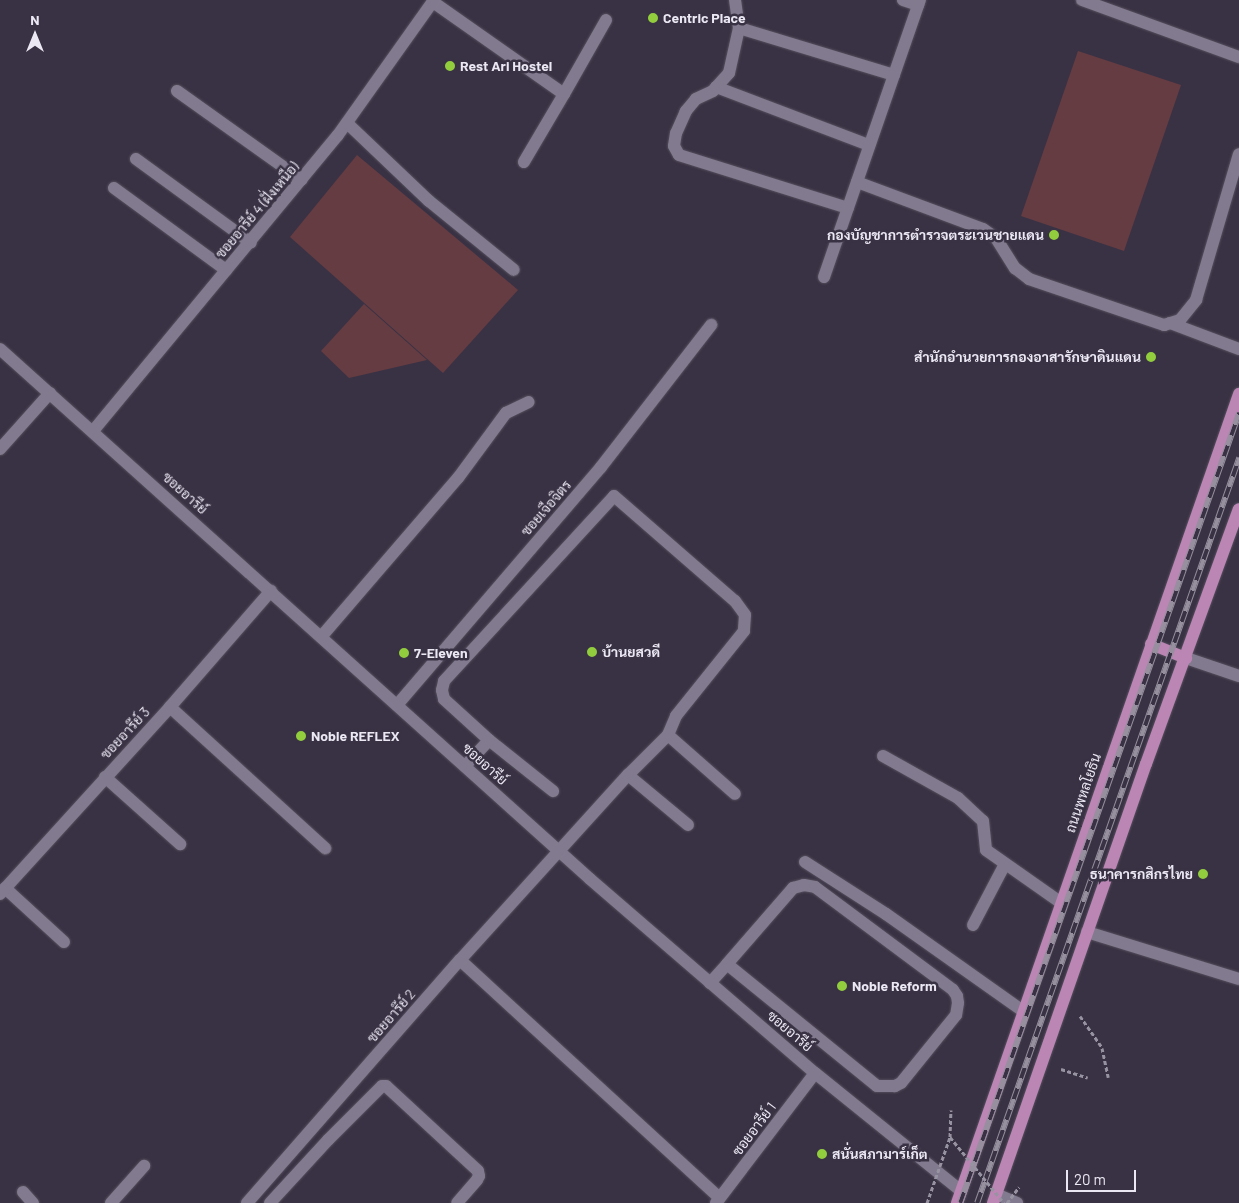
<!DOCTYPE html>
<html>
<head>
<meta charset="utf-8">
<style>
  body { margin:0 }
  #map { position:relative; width:1239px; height:1203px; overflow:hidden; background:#393244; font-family:Barlow,Sarabun,sans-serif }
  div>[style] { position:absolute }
  .green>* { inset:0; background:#653c42 }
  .path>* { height:3px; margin-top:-1.5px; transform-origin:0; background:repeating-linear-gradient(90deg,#9893a2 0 4px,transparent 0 6.5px) }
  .roads { filter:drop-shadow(0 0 1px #554f5e) drop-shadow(0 0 1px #554f5e) }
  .lane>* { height:12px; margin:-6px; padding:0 6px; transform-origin:6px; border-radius:6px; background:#827b8f }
  .street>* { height:12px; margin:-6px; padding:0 6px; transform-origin:6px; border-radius:6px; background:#827b8f }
  .primary>* { height:12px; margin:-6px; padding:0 6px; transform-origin:6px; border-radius:6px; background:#bb85b4 }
  .rail>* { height:5.5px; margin-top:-2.75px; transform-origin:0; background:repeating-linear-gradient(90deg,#393244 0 11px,#958f9e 0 22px); box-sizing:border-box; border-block:1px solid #958f9e }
  .path-bridge>* { height:3px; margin-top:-1.5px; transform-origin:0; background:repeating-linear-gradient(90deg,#9893a2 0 4px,transparent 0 6.5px) }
  .dots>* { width:14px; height:14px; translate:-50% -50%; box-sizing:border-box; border:2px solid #393244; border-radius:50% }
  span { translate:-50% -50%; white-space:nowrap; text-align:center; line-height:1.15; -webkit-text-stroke:5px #393244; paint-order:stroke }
  .poi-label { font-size:14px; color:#ebe7f3; font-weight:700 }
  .left { translate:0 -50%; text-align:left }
  .right { translate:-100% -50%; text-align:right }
  .street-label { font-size:14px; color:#ebe7f3 }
  .north { position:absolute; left:10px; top:10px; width:50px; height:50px; -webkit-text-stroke:4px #393244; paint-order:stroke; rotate:0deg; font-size:14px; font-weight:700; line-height:20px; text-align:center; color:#ebe7f3 }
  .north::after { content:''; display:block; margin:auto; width:18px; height:22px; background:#ebe7f3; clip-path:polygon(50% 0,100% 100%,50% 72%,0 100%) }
  .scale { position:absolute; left:1066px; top:1170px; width:70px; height:22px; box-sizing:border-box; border:2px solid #ebe7f3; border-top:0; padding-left:6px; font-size:15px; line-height:18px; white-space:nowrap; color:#ebe7f3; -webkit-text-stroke:4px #393244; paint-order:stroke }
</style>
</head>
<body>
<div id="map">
  <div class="green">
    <div style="clip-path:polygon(1078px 51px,1181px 85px,1124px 251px,1021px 216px)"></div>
    <div style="clip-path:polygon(357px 155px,518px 290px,443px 373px,290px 237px)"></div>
    <div style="clip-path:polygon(364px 304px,427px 360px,349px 378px,321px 351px)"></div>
  </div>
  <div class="path">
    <div style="left:1080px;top:1016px;width:39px;rotate:55deg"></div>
    <div style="left:1102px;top:1048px;width:30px;rotate:78deg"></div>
    <div style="left:1061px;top:1069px;width:28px;rotate:18deg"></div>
    <div style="left:950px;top:1137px;width:27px;rotate:-88deg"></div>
  </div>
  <div class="roads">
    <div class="lane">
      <div style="left:735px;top:0;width:28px;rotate:82deg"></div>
      <div style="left:739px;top:28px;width:46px;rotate:102.5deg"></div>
      <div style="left:729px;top:73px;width:24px;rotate:132deg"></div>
      <div style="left:713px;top:91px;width:19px;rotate:155deg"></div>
      <div style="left:696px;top:99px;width:16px;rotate:130deg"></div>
      <div style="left:686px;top:111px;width:24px;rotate:114deg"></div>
      <div style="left:676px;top:133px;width:13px;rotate:99deg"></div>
      <div style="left:674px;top:146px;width:10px;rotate:61deg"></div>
      <div style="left:679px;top:155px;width:177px;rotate:17.4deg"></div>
      <div style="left:903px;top:0;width:16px;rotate:18deg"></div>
      <div style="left:1082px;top:0;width:167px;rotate:20deg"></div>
      <div style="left:739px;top:28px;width:162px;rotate:16.9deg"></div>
      <div style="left:716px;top:87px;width:164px;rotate:20.8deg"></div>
      <div style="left:857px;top:182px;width:134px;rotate:20.5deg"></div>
      <div style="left:983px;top:229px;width:16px;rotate:35deg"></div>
      <div style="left:996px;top:238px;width:36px;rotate:58deg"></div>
      <div style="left:1015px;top:268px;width:18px;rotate:38deg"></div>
      <div style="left:1029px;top:279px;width:143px;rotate:18.8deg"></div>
      <div style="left:1164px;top:325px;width:17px;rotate:-17deg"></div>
      <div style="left:1180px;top:320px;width:26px;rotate:-51deg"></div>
      <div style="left:1196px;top:300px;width:152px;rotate:-73.6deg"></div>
      <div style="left:1170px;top:323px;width:74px;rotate:20.6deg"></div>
      <div style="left:1186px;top:658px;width:56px;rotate:18.8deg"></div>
      <div style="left:170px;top:707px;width:210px;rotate:42.3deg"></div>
      <div style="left:489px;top:740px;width:82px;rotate:38.6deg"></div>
      <div style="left:883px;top:756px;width:86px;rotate:29.2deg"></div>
      <div style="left:958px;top:798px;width:34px;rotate:43deg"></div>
      <div style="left:983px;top:821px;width:29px;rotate:84deg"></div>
      <div style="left:986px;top:850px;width:90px;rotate:35.1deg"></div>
      <div style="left:465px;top:766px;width:35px;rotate:-47deg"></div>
      <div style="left:489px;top:740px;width:61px;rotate:-137.7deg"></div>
      <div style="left:444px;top:699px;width:9px;rotate:-103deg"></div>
      <div style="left:442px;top:690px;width:9px;rotate:-77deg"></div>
      <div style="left:444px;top:681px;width:251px;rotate:-47.4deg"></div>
      <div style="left:614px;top:496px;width:160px;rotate:41deg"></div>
      <div style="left:735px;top:601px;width:17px;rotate:54deg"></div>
      <div style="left:745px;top:615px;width:16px;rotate:94deg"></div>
      <div style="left:744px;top:631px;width:109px;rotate:128.7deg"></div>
      <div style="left:676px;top:716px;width:21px;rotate:113deg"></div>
      <div style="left:668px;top:735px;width:89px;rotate:41.4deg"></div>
      <div style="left:628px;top:775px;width:78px;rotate:39.8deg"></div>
      <div style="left:805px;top:862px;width:96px;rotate:32.7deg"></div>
      <div style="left:886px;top:914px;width:168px;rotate:35.3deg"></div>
      <div style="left:804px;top:885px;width:11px;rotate:10deg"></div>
      <div style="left:815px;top:887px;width:172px;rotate:36.7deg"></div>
      <div style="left:953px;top:990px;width:7px;rotate:56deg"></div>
      <div style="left:957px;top:996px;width:7px;rotate:82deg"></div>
      <div style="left:958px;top:1003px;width:12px;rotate:99deg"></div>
      <div style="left:956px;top:1015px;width:87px;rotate:129deg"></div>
      <div style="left:901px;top:1083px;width:7px;rotate:153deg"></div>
      <div style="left:895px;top:1086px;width:18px;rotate:180deg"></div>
      <div style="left:877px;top:1086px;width:193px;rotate:-140.9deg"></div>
      <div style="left:727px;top:964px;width:101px;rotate:-49deg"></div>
      <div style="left:793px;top:888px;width:11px;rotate:-15deg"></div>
      <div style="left:973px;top:925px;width:69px;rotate:-62.3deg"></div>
      <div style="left:1087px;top:932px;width:159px;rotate:17.2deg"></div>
      <div style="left:710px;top:983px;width:25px;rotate:-48deg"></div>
      <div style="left:996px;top:1194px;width:23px;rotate:23deg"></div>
      <div style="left:270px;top:1203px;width:86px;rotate:-47.4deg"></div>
      <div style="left:328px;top:1140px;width:76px;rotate:-45deg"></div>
      <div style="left:382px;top:1086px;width:4px"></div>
      <div style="left:386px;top:1086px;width:125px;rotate:42.7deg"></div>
      <div style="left:478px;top:1171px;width:5px;rotate:79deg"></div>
      <div style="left:479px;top:1176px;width:4px;rotate:117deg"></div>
      <div style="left:477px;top:1180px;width:30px;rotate:131deg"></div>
    </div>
    <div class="street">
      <div style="left:433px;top:2px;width:160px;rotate:35.1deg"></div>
      <div style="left:564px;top:94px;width:79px;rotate:120.5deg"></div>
      <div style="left:177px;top:91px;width:153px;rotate:35.5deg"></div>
      <div style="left:564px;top:94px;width:85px;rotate:-60.4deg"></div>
      <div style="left:347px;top:123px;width:113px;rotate:43.6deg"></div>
      <div style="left:429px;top:201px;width:109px;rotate:39.1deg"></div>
      <div style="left:136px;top:159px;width:142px;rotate:36.1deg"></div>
      <div style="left:114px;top:188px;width:139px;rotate:36.2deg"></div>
      <div style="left:824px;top:277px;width:293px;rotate:-70.9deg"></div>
      <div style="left:0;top:349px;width:793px;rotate:41.93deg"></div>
      <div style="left:590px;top:879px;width:297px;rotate:40.8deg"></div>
      <div style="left:815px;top:1073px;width:188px;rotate:38.9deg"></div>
      <div style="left:93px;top:431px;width:384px;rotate:-50.4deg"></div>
      <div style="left:338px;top:135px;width:166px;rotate:-54.6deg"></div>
      <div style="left:0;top:449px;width:75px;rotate:-48.2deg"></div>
      <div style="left:321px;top:637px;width:210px;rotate:-49.3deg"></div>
      <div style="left:458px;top:478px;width:81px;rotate:-53.6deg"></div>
      <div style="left:506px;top:413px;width:25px;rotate:-26deg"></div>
      <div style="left:397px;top:705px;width:313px;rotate:-49.4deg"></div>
      <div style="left:601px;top:467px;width:180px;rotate:-52.2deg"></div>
      <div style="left:105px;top:777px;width:101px;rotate:41.8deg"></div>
      <div style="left:5px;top:888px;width:80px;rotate:42.5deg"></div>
      <div style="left:0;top:894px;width:253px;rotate:-47.7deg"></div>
      <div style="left:170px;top:707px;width:154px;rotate:-49deg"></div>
      <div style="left:460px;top:960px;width:352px;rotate:42.5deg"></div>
      <div style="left:23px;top:1192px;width:15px;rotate:48deg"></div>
      <div style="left:111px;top:1203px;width:50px;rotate:-48.3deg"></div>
      <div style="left:247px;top:1203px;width:323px;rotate:-48.8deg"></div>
      <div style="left:460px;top:960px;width:250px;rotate:-47.8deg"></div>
      <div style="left:628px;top:775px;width:57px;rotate:-45deg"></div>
      <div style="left:716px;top:1203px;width:163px;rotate:-52.7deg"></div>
    </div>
    <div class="primary">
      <div style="left:1151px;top:644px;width:38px;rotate:22deg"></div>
      <div style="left:957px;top:1203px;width:857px;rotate:-70.78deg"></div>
      <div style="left:993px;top:1203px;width:465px;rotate:-70.8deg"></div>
      <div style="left:1146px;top:764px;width:271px;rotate:-70deg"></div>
    </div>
  </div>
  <div class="rail">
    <div style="left:960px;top:1203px;width:838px;rotate:-70.55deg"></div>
    <div style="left:977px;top:1203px;width:790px;rotate:-70.62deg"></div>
  </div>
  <div class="path-bridge">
    <div style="left:927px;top:1203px;width:70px;rotate:-70.8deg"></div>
    <div style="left:950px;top:1137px;width:85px;rotate:50.7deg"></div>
    <div style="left:1007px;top:1203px;width:20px;rotate:-53deg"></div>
  </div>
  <div class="dots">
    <div style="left:653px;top:18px;background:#92cd3e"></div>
    <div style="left:450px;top:66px;background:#92cd3e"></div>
    <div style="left:1054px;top:235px;background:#92cd3e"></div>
    <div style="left:1151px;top:357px;background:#92cd3e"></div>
    <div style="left:592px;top:652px;background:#92cd3e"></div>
    <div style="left:404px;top:653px;background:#92cd3e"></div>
    <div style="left:301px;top:736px;background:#92cd3e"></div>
    <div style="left:1203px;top:874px;background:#92cd3e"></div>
    <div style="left:842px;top:986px;background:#92cd3e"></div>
    <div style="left:822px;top:1154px;background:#92cd3e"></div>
  </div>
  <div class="poi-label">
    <span class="left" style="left:663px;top:18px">Centric Place</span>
    <span class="left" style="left:460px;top:66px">Rest Ari Hostel</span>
    <span class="right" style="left:1044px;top:235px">กองบัญชาการตำรวจตระเวนชายแดน</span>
    <span class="right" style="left:1141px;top:357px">สำนักอำนวยการกองอาสารักษาดินแดน</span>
    <span class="left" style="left:602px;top:652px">บ้านยสวดี</span>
    <span class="left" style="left:414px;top:653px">7-Eleven</span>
    <span class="left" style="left:311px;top:736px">Noble REFLEX</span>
    <span class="right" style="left:1193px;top:874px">ธนาคารกสิกรไทย</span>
    <span class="left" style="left:852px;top:986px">Noble Reform</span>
    <span class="left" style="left:832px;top:1154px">สนั่นสภามาร์เก็ต</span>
  </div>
  <div class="street-label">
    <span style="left:257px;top:210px;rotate:-50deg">ซอยอารีย์ 4 (ฝั่งเหนือ)</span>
    <span style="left:185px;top:493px;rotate:42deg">ซอยอารีย์</span>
    <span style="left:546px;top:508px;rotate:-49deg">ซอยเจือจิตร</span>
    <span style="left:125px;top:733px;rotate:-47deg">ซอยอาร๊ย์ 3</span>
    <span style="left:485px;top:764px;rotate:42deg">ซอยอารีย์</span>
    <span style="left:1083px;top:793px;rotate:-71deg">ถนนพหลโยธิน</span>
    <span style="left:391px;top:1016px;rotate:-49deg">ซอยอาร๊ย์ 2</span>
    <span style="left:790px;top:1031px;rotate:40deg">ซอยอารีย์</span>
    <span style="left:754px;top:1129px;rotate:-53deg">ซอยอารีย์ 1</span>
  </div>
  <div class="north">N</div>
  <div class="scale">20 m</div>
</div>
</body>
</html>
